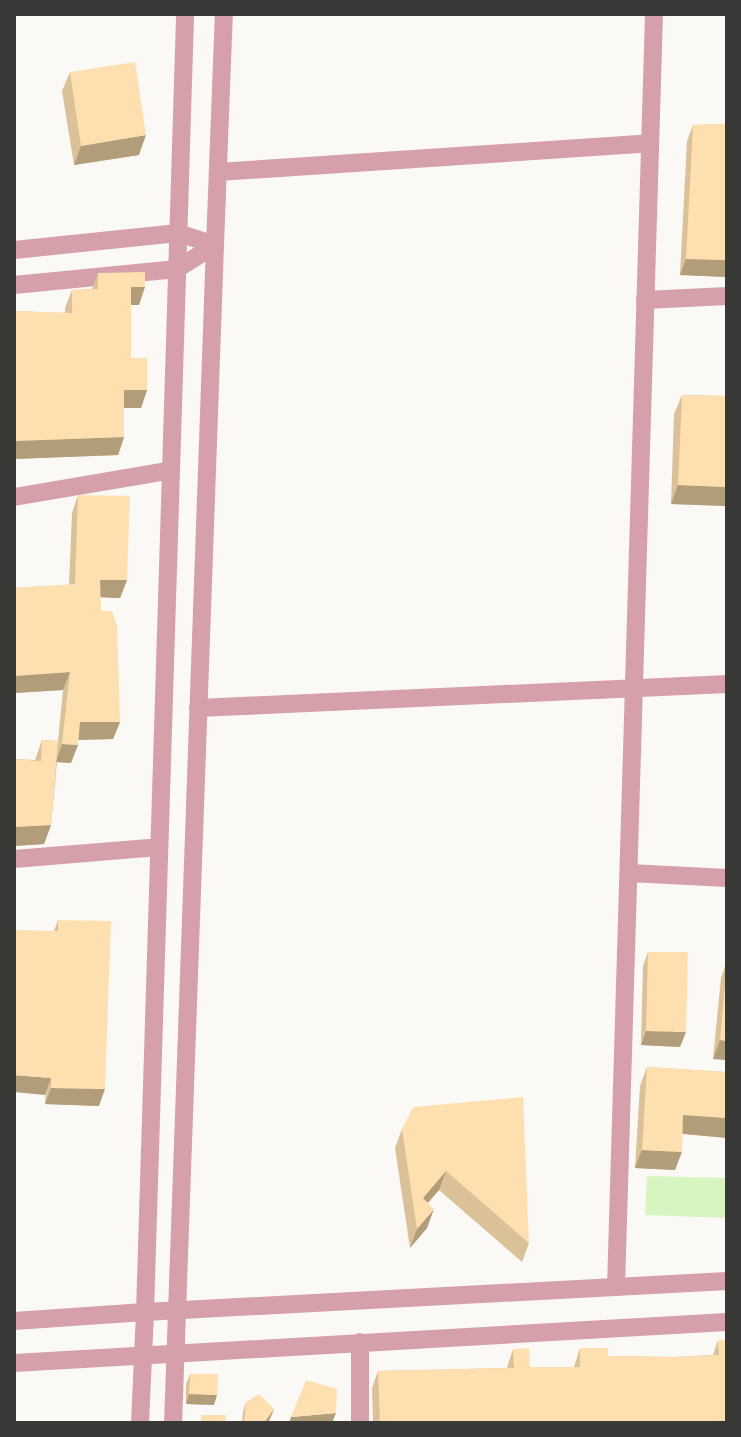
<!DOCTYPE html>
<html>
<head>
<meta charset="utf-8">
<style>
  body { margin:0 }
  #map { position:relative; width:741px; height:1437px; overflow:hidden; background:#fbf9f6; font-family:"Exo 2",sans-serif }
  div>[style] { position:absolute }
  .green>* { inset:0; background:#d7f5c1 }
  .minor>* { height:18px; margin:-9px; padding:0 9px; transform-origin:9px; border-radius:9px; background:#d6a0ab }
  .wall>* { inset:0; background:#dac197 }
  .shaded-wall>* { inset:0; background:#b29d7b }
  .building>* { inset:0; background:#fee0b0 }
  span { translate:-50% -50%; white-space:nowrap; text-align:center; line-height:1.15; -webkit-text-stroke:8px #fbf9f6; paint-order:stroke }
  .frame { position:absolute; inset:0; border:16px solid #383837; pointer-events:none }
</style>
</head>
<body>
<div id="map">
  <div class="green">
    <div style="clip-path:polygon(647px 1176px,727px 1178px,727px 1218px,645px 1215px)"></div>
  </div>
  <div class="minor">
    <div style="left:218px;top:172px;width:433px;rotate:-3.8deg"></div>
    <div style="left:14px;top:250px;width:165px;rotate:-5.9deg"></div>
    <div style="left:178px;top:233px;width:39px;rotate:18deg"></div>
    <div style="left:215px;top:245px;width:1179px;rotate:92.04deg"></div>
    <div style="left:14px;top:285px;width:164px;rotate:-5.6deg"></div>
    <div style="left:177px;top:269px;width:45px;rotate:-32.3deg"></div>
    <div style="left:215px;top:245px;width:231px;rotate:-87.8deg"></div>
    <div style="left:645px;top:300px;width:82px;rotate:-2.8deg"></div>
    <div style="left:14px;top:497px;width:156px;rotate:-9.6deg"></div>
    <div style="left:198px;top:708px;width:530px;rotate:-2.6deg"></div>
    <div style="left:14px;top:859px;width:145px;rotate:-4.7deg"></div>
    <div style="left:629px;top:873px;width:98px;rotate:2.9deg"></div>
    <div style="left:616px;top:1287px;width:1274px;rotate:-88.29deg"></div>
    <div style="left:14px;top:1321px;width:131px;rotate:-3.9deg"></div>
    <div style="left:145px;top:1312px;width:1299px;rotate:-88.23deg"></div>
    <div style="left:360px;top:1342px;width:81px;rotate:90deg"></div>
    <div style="left:14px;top:1363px;width:714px;rotate:-3.29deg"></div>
    <div style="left:140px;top:1423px;width:111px;rotate:-87.4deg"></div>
    <div style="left:145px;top:1312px;width:583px;rotate:-3.05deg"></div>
  </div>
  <div class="wall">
    <div style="clip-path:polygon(70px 72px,139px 155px,74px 165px,62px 91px)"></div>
    <div style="clip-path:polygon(727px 124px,727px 277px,680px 275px,687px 141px,693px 125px)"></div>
    <div style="clip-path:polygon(98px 273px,139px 305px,131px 305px,131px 358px,147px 390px,141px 408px,124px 408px,124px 437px,118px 455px,14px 459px,14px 311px,65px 313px,65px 308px,72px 290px,92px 289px)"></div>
    <div style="clip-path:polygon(682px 395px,727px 396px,727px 506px,671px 504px,674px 414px)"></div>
    <div style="clip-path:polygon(78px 495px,127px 580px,120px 598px,100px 597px,101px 611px,120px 722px,113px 739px,78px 740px,71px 763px,57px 762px,51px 825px,44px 844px,14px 846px,14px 759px,35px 760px,42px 740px,58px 741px,63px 690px,14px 693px,14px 588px,69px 585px,72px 513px)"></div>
    <div style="clip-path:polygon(58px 920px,99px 1106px,45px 1104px,54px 931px)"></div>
    <div style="clip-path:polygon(648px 952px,680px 1047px,641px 1045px,643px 966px)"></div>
    <div style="clip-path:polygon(727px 960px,727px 1138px,682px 1134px,675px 1170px,635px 1168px,640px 1086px,647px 1067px,726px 1072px,727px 1060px,713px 1059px,721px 978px)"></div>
    <div style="clip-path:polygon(402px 1129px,529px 1243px,522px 1262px,439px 1190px,428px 1203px,427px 1228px,410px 1248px,395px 1148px)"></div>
    <div style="clip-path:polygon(718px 1340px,727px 1423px,373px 1423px,372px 1388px,378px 1371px,507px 1368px,513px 1349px,530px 1367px,574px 1367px,580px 1348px,608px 1356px,674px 1357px,713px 1355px)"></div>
    <div style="clip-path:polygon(190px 1374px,214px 1405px,186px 1404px,186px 1384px)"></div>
    <div style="clip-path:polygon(246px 1402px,274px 1409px,268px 1423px,242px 1423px,243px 1412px)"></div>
  </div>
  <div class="shaded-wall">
    <div style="clip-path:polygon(146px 135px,139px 155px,74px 165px,81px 146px)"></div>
    <div style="clip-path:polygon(686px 259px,727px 260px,727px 277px,680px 275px)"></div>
    <div style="clip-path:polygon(131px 287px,145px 287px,139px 305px,124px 305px)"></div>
    <div style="clip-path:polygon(124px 390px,147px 390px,141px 408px,118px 408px)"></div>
    <div style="clip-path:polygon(124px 437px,118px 455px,14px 459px,14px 441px)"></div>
    <div style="clip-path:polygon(678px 485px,727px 487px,727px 506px,671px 504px)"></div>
    <div style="clip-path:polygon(100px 580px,127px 580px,120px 598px,94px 597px)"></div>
    <div style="clip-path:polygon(70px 672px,63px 690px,14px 693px,14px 676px)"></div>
    <div style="clip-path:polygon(80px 722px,120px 722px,113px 739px,74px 740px)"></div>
    <div style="clip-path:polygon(62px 744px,78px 745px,71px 763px,56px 762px)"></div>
    <div style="clip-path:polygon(51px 825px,44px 844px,14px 846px,14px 827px)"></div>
    <div style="clip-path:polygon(646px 1031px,686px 1032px,680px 1047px,641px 1045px)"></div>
    <div style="clip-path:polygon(720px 1040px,727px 1041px,727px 1060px,713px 1059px)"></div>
    <div style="clip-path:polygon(14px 1075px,51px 1078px,45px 1095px,14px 1092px)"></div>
    <div style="clip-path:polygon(51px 1088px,105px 1089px,99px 1106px,45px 1104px)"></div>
    <div style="clip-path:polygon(683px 1115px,727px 1118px,727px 1138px,676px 1133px)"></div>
    <div style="clip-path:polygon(642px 1150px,682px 1152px,675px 1170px,635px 1168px)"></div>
    <div style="clip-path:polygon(446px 1171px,439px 1190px,415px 1217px,423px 1198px)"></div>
    <div style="clip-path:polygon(434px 1209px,427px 1228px,410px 1248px,417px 1229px)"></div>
    <div style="clip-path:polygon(189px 1394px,217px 1395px,214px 1405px,186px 1404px)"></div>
    <div style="clip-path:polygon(274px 1409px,268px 1423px,264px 1423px)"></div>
    <div style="clip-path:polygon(336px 1413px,332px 1423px,289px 1423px,291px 1417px)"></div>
  </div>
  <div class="building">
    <div style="clip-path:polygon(135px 62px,146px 135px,81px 146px,70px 72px)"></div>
    <div style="clip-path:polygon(727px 124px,727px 260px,686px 259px,693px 125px)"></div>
    <div style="clip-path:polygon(145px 272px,145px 287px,131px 287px,131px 358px,147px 358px,147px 390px,124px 390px,124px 437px,14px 441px,14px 311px,72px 313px,72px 290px,98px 289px,98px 273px)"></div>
    <div style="clip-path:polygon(682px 395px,727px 396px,727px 487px,678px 485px)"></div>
    <div style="clip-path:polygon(78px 495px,130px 496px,127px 580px,100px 580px,101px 611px,112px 611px,117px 625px,120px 722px,80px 722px,78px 745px,62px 744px,70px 672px,14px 676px,14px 588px,75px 584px)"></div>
    <div style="clip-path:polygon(42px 740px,58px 741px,51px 825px,14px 827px,14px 759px,41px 761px)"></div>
    <div style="clip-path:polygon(58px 920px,111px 921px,105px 1089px,51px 1088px,51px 1078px,14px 1075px,14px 930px,58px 931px)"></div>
    <div style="clip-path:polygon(648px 952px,688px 952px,686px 1032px,646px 1031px)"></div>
    <div style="clip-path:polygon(727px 963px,727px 1041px,720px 1040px)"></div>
    <div style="clip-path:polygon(647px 1067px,727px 1072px,727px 1118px,683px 1115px,682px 1152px,642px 1150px)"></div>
    <div style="clip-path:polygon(523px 1097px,529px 1243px,446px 1171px,423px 1198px,434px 1209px,417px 1229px,402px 1129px,413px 1107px)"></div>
    <div style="clip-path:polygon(718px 1340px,727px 1340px,727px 1423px,380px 1423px,378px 1371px,514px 1368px,513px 1349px,529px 1348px,530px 1367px,580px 1367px,580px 1348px,608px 1348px,608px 1356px,674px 1357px,719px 1355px)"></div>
    <div style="clip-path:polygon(190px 1374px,218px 1374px,217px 1395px,189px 1394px)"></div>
    <div style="clip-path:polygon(306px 1380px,337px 1389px,336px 1413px,291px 1417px)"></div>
    <div style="clip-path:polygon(259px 1394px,274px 1409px,264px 1423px,244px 1423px,246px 1402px)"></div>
    <div style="clip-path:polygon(201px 1415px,226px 1415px,226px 1423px,201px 1423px)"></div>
  </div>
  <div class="frame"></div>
</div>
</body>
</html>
